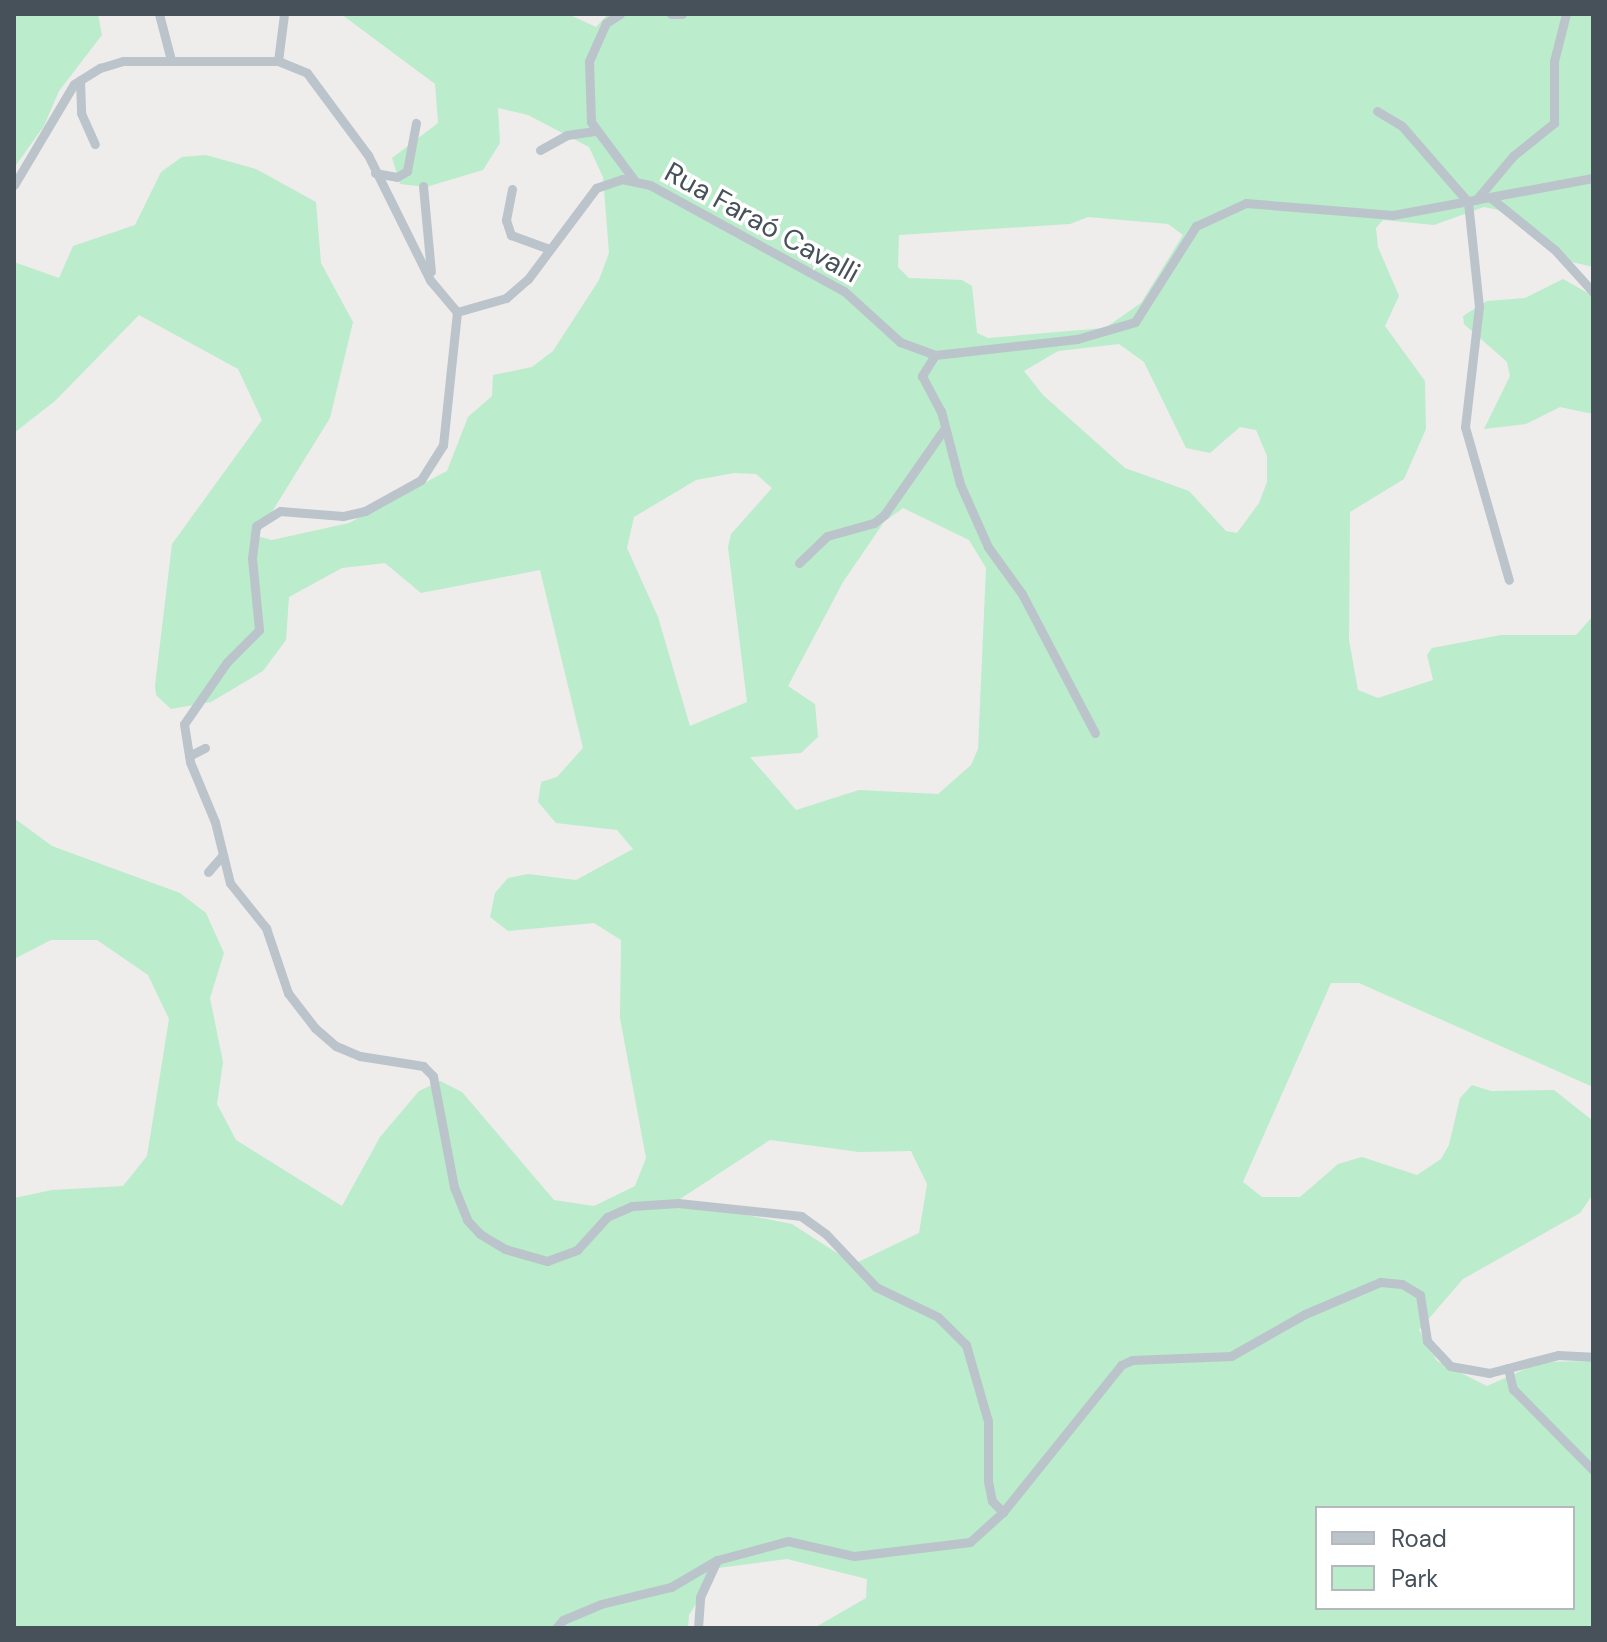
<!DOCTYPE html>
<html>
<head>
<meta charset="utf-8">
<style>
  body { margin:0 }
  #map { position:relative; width:1607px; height:1642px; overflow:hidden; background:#efecec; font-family:"DM Sans",sans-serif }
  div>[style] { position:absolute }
  .green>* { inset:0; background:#bbeccc }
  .minor>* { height:9px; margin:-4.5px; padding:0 4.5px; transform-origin:4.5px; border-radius:4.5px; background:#bbc4cb }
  span { translate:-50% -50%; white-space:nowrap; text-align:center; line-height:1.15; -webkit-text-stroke:7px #fff; paint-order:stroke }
  .street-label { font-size:28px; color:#465159 }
  .frame { position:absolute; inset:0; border:16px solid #465159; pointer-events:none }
  .legend { position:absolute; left:1315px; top:1506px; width:260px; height:104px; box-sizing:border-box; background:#fff; border:2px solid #b5b9bd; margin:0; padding:10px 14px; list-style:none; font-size:24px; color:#465159 }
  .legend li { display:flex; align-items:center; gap:16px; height:40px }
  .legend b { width:40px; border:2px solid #b5b9bd }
</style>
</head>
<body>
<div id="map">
  <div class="green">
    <div style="clip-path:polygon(14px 14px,98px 14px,102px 35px,59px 91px,44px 126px,14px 168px)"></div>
    <div style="clip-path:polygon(evenodd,341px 14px,568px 14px,596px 27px,608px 14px,1593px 14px,1593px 267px,1568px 261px,1498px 210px,1484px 207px,1434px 225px,1383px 220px,1376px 228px,1378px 247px,1399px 296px,1385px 326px,1425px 381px,1426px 429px,1404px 479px,1350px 512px,1349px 640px,1358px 690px,1378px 698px,1433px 680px,1427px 655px,1432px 648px,1501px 635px,1576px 635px,1593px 616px,1593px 1087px,1359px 983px,1331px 983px,1243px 1182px,1262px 1197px,1300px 1197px,1338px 1164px,1362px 1157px,1417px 1175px,1441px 1159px,1449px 1145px,1460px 1098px,1472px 1085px,1491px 1091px,1554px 1090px,1592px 1120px,1593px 1194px,1580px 1213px,1463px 1279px,1419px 1330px,1437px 1361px,1487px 1386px,1541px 1362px,1593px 1361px,1593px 1628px,814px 1628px,866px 1598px,867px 1579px,787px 1559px,718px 1568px,689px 1615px,688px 1628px,14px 1628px,14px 1198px,52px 1190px,123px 1186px,147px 1156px,169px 1019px,148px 975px,97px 940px,51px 940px,14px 959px,14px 818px,52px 846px,180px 893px,206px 913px,224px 953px,210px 998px,223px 1062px,217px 1104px,236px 1140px,342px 1206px,380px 1137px,419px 1091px,440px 1081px,462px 1092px,554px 1200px,594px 1206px,635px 1186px,646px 1158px,620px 1018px,621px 940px,594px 923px,508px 931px,490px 917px,495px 893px,508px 878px,528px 874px,576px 880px,633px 849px,617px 830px,556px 823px,538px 802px,541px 782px,557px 777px,583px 748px,540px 570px,421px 593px,385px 563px,342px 568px,289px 597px,286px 640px,263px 671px,211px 702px,171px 709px,156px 695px,155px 685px,172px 544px,262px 420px,238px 369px,139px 315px,55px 401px,14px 433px,14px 262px,59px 278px,73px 246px,135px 225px,161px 172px,182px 157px,206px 155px,256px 169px,316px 202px,321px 263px,353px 322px,330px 418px,257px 536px,272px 540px,349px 523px,447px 471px,468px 417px,492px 396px,493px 375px,532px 367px,553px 351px,599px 280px,609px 253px,603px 177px,589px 147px,528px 115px,498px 108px,500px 143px,483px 170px,426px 187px,400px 184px,392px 158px,438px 123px,435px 84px,341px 14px,1088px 217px,1168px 224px,1183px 235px,1141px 303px,1105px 328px,988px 338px,977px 333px,972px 286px,962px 280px,909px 278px,898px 267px,899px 235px,1070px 224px,1088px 217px,341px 14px,1119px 344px,1144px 362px,1186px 448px,1210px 453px,1240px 427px,1256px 430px,1267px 456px,1267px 482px,1259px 503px,1237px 533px,1226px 531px,1189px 491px,1125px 468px,1043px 395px,1024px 371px,1058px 351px,1119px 344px,341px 14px,734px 473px,756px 474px,772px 488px,731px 534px,728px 547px,747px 702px,690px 726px,658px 617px,627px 548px,634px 517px,696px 480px,734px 473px,341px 14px,903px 508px,969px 540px,986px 568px,978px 749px,971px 765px,938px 794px,859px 790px,796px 810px,750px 757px,801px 753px,818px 737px,815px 704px,788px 686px,843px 582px,884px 522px,903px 508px,341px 14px,770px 1140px,859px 1152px,911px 1151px,927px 1184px,919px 1233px,854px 1264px,792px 1224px,677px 1201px,770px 1140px,341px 14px,1317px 1508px,1573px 1508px,1573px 1608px,1317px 1608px,1317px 1508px)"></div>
    <div style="clip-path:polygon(1563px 279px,1593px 296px,1593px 414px,1560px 407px,1526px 424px,1484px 429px,1510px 376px,1507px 362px,1464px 324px,1463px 316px,1487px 301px,1525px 298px)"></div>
  </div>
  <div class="minor">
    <div style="left:159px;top:14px;width:48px;rotate:75.4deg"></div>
    <div style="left:620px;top:14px;width:17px;rotate:147deg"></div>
    <div style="left:606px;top:23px;width:42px;rotate:114.1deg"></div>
    <div style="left:589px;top:61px;width:61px;rotate:88.1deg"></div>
    <div style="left:591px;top:122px;width:72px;rotate:53.4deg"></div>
    <div style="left:671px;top:14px;width:11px"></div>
    <div style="left:278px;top:61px;width:47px;rotate:-82.7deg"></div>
    <div style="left:80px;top:80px;width:33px;rotate:88deg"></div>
    <div style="left:81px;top:113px;width:34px;rotate:66deg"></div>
    <div style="left:1377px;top:111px;width:29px;rotate:31deg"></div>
    <div style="left:1402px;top:126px;width:101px;rotate:49deg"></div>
    <div style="left:1468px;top:202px;width:105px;rotate:84deg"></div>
    <div style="left:1479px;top:306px;width:122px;rotate:96.6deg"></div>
    <div style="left:1465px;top:427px;width:159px;rotate:74deg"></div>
    <div style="left:540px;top:150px;width:31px;rotate:-29deg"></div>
    <div style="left:567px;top:135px;width:30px;rotate:-8deg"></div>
    <div style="left:375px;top:173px;width:22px;rotate:10deg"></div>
    <div style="left:397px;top:177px;width:12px;rotate:-31deg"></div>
    <div style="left:407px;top:171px;width:49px;rotate:-79.4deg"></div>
    <div style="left:14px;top:185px;width:117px;rotate:-59.3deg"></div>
    <div style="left:74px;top:84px;width:31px;rotate:-32deg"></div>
    <div style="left:100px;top:68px;width:24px;rotate:-17deg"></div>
    <div style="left:123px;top:61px;width:155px"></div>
    <div style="left:278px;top:61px;width:31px;rotate:22deg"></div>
    <div style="left:307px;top:73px;width:102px;rotate:53.4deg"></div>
    <div style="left:368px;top:155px;width:140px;rotate:63.6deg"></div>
    <div style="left:430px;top:280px;width:42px;rotate:49.8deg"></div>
    <div style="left:423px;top:186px;width:86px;rotate:84.7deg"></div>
    <div style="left:512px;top:189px;width:32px;rotate:101deg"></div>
    <div style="left:506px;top:220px;width:16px;rotate:72deg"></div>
    <div style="left:511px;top:235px;width:40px;rotate:20.2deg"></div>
    <div style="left:1491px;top:198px;width:82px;rotate:39.1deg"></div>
    <div style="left:1555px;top:250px;width:57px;rotate:47.9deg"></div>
    <div style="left:1476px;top:200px;width:57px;rotate:-49.9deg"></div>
    <div style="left:1513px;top:156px;width:53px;rotate:-38.8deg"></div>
    <div style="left:1554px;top:123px;width:62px;rotate:-90deg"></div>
    <div style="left:1554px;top:61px;width:49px;rotate:-75.7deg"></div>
    <div style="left:457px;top:312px;width:134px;rotate:96deg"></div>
    <div style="left:443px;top:445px;width:41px;rotate:122.2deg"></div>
    <div style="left:421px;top:480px;width:64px;rotate:151deg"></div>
    <div style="left:365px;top:511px;width:23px;rotate:167deg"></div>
    <div style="left:343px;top:516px;width:63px;rotate:-175.5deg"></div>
    <div style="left:280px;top:511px;width:28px;rotate:148deg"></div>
    <div style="left:256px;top:526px;width:32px;rotate:97deg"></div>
    <div style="left:252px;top:558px;width:72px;rotate:84.4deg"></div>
    <div style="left:259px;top:630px;width:45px;rotate:135deg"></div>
    <div style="left:227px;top:662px;width:75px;rotate:124.7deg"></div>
    <div style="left:184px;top:724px;width:38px;rotate:81deg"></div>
    <div style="left:190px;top:762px;width:65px;rotate:67.4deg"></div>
    <div style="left:215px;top:822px;width:63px;rotate:76.2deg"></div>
    <div style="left:230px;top:883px;width:58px;rotate:51.3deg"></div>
    <div style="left:266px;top:928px;width:69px;rotate:71.3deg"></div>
    <div style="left:288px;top:993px;width:44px;rotate:52.4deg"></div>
    <div style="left:315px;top:1028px;width:28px;rotate:41deg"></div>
    <div style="left:336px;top:1046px;width:26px;rotate:23deg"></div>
    <div style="left:360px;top:1056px;width:64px;rotate:9deg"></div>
    <div style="left:423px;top:1066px;width:14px;rotate:45deg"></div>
    <div style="left:433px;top:1076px;width:113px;rotate:79.3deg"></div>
    <div style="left:454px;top:1187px;width:35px;rotate:68deg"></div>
    <div style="left:467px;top:1220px;width:19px;rotate:47deg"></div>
    <div style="left:480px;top:1234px;width:29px;rotate:31deg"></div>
    <div style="left:505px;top:1249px;width:44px;rotate:15.9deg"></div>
    <div style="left:547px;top:1261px;width:32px;rotate:-20deg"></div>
    <div style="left:577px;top:1250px;width:45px;rotate:-47.7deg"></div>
    <div style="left:607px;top:1217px;width:27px;rotate:-24deg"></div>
    <div style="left:632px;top:1206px;width:46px;rotate:-3.7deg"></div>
    <div style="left:678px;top:1203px;width:124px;rotate:6deg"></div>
    <div style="left:801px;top:1216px;width:31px;rotate:36deg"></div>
    <div style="left:826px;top:1234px;width:73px;rotate:46.7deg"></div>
    <div style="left:876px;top:1287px;width:69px;rotate:25.8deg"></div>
    <div style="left:938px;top:1317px;width:40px;rotate:45deg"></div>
    <div style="left:966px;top:1345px;width:79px;rotate:73.9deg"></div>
    <div style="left:988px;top:1421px;width:60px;rotate:90deg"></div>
    <div style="left:988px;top:1481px;width:20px;rotate:79deg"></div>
    <div style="left:992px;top:1501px;width:16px;rotate:45deg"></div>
    <div style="left:457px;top:312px;width:51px;rotate:-15.9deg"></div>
    <div style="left:506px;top:298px;width:29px;rotate:-41deg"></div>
    <div style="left:528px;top:279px;width:114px;rotate:-53.2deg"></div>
    <div style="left:596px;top:188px;width:28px;rotate:-19deg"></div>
    <div style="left:622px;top:179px;width:29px;rotate:12deg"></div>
    <div style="left:650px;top:185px;width:221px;rotate:28.7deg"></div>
    <div style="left:844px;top:291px;width:76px;rotate:42.3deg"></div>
    <div style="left:900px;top:342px;width:37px;rotate:20deg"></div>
    <div style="left:935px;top:355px;width:143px;rotate:-6.4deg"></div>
    <div style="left:1077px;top:339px;width:60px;rotate:-16.3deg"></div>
    <div style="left:1135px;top:322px;width:114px;rotate:-57.6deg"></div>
    <div style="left:1196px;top:226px;width:55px;rotate:-24.7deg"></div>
    <div style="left:1246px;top:203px;width:147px;rotate:4.7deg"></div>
    <div style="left:1393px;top:215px;width:203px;rotate:-10.5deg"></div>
    <div style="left:935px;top:355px;width:25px;rotate:122deg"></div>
    <div style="left:922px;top:376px;width:40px;rotate:62deg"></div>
    <div style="left:941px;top:411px;width:75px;rotate:75.4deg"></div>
    <div style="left:960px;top:484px;width:69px;rotate:66deg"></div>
    <div style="left:988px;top:547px;width:58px;rotate:54.1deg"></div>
    <div style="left:1022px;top:594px;width:157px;rotate:62.3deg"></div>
    <div style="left:799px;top:563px;width:39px;rotate:-44deg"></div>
    <div style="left:827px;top:536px;width:49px;rotate:-15.5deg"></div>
    <div style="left:874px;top:523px;width:13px;rotate:-39deg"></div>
    <div style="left:884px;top:515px;width:106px;rotate:-55deg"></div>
    <div style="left:189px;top:756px;width:18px;rotate:-27deg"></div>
    <div style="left:208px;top:872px;width:21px;rotate:-49deg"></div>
    <div style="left:1508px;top:1368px;width:22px;rotate:77deg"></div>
    <div style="left:1513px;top:1389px;width:114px;rotate:45.4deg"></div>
    <div style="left:556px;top:1628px;width:11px;rotate:-49deg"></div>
    <div style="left:563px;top:1620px;width:41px;rotate:-22.8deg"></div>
    <div style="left:601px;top:1604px;width:72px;rotate:-13.7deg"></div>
    <div style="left:671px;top:1587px;width:53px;rotate:-30.4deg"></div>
    <div style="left:717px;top:1560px;width:73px;rotate:-15deg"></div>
    <div style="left:788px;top:1541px;width:68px;rotate:12.8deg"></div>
    <div style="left:854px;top:1556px;width:117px;rotate:-6.9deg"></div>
    <div style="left:970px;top:1542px;width:45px;rotate:-42.3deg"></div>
    <div style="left:1003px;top:1512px;width:189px;rotate:-51.2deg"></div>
    <div style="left:1121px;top:1365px;width:12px;rotate:-24deg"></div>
    <div style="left:1132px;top:1360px;width:99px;rotate:-2.3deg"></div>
    <div style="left:1231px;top:1356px;width:85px;rotate:-29.6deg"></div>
    <div style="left:1305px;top:1314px;width:82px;rotate:-23.1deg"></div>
    <div style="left:1380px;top:1282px;width:22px;rotate:5deg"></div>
    <div style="left:1402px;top:1284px;width:21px;rotate:31deg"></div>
    <div style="left:1420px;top:1295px;width:47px;rotate:81.3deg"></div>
    <div style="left:1427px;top:1341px;width:34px;rotate:47deg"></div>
    <div style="left:1450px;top:1366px;width:40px;rotate:10deg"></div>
    <div style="left:1489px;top:1373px;width:71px;rotate:-14.6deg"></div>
    <div style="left:1558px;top:1355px;width:35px;rotate:3deg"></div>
    <div style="left:698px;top:1628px;width:31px;rotate:-86deg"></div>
    <div style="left:700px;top:1597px;width:41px;rotate:-65.3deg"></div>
  </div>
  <div class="street-label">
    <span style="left:762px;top:223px;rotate:29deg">Rua Faraó Cavalli</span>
  </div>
  <div class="frame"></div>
  <ul class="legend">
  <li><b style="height:10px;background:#bbc4cb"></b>Road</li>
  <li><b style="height:22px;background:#bbeccc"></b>Park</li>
  </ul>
</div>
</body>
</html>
